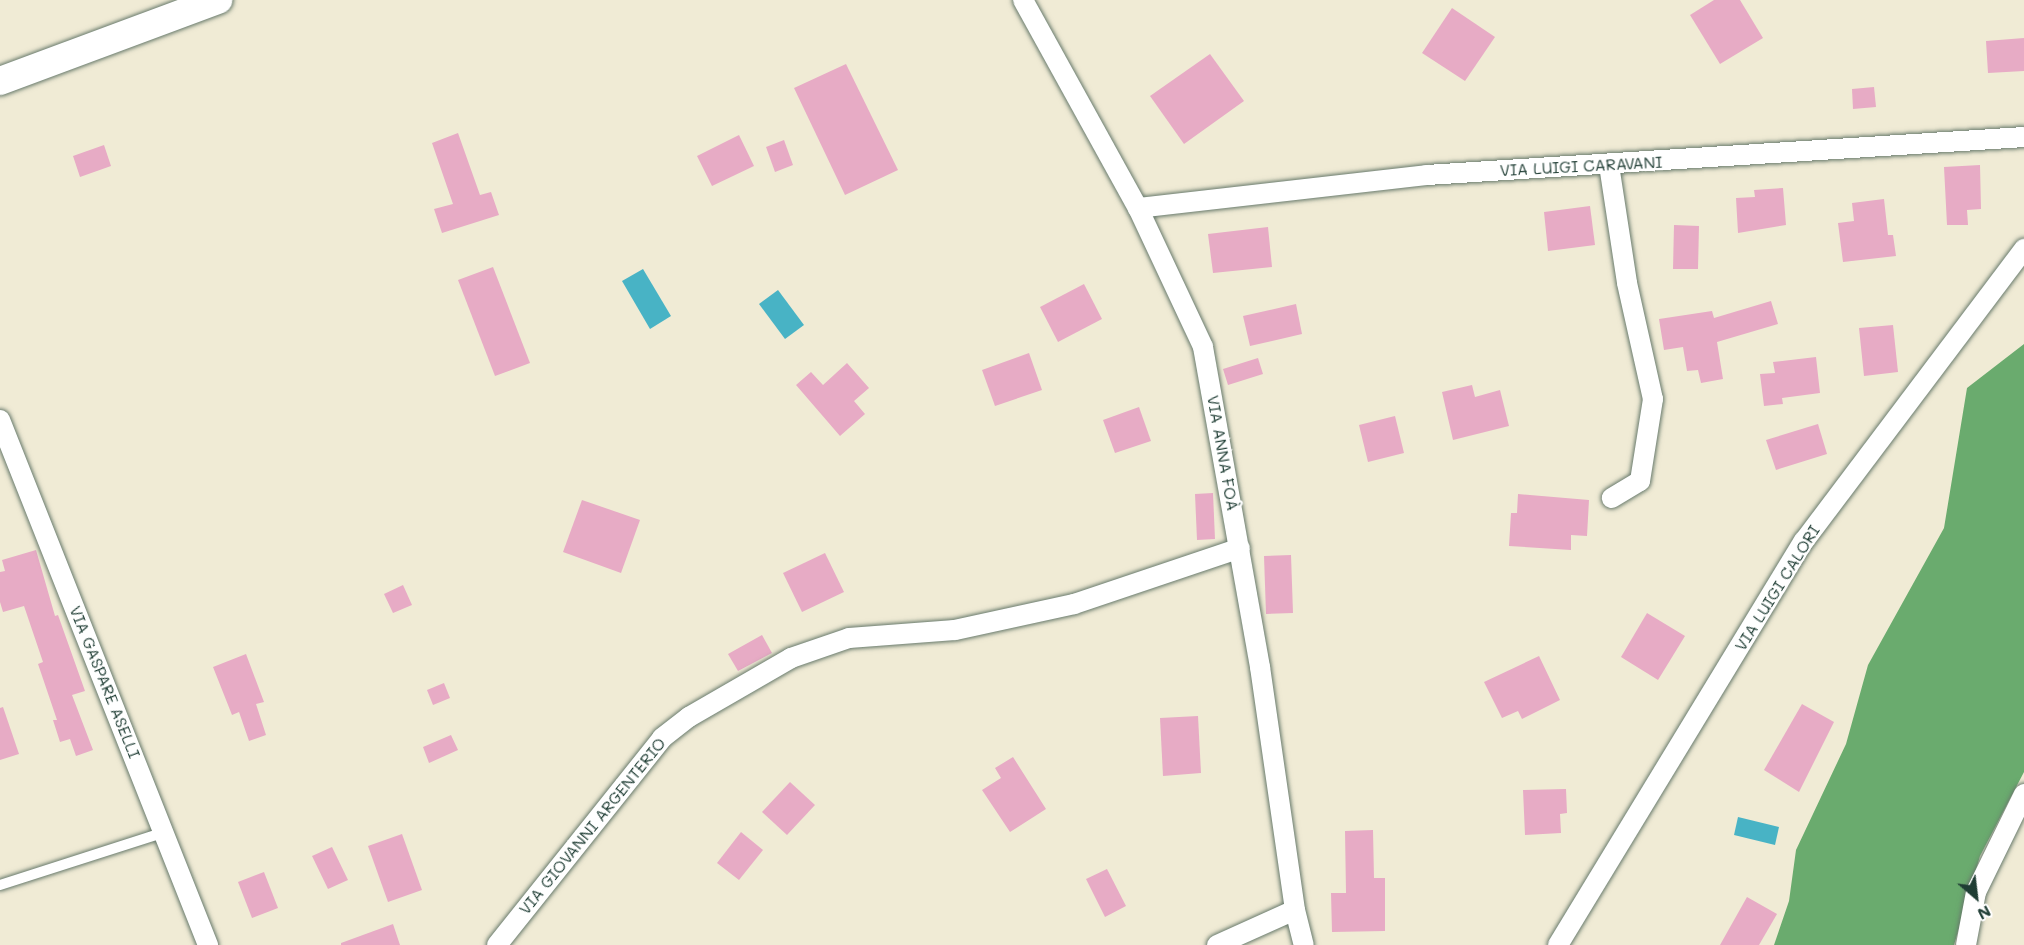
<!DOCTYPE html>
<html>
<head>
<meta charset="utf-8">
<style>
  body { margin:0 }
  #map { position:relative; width:2024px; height:945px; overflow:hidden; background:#f0ebd5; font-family:Mali,sans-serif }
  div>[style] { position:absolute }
  .forest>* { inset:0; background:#6aab6e }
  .water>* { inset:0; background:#48b3c5 }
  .building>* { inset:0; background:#e7abc5 }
  .roads { filter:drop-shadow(0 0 2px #687a6c) drop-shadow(0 0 2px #687a6c) }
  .lane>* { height:10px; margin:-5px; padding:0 5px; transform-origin:5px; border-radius:5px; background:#fff }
  .street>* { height:20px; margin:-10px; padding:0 10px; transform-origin:10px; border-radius:10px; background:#fff }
  .secondary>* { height:28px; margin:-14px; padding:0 14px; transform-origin:14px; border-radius:14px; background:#fff }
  span { translate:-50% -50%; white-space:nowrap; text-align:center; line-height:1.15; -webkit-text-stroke:4.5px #fff; paint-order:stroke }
  .street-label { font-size:16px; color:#1f3d34 }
  .north { position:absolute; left:1946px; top:867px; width:60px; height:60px; -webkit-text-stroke:4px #fff; paint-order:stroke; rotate:152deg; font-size:16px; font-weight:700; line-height:24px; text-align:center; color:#1f3d34 }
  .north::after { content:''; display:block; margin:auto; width:21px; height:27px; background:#1f3d34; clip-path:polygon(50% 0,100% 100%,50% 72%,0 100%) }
</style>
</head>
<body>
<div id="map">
  <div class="forest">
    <div style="clip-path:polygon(2024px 344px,2024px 772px,1980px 856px,1954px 945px,1774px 945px,1789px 901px,1796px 850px,1846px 744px,1868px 665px,1944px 528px,1967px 388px)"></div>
  </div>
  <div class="water">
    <div style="clip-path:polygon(643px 269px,671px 316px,650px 329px,622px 281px)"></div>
    <div style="clip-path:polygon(778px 290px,804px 325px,785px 339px,759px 304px)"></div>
    <div style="clip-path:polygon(1738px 817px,1779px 827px,1775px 845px,1734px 835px)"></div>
  </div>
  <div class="building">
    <div style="clip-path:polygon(1714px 0,1740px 0,1763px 38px,1720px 64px,1690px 15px)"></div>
    <div style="clip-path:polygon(1452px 8px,1495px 37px,1465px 81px,1422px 53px)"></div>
    <div style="clip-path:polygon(2024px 38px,2024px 71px,1988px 73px,1986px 41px)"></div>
    <div style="clip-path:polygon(1210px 54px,1244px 101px,1184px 144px,1150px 96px)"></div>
    <div style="clip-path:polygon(846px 64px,898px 170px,845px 195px,794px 88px)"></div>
    <div style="clip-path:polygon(1874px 87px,1876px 107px,1853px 109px,1852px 89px)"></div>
    <div style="clip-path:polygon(458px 133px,480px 195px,491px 192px,499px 215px,442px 233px,434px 209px,453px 204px,432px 143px)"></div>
    <div style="clip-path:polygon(739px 135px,754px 166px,712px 186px,697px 156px)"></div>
    <div style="clip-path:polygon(784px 140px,793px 165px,775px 172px,766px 147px)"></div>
    <div style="clip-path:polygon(104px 145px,111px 166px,80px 177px,73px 156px)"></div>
    <div style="clip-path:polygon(1980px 165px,1981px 209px,1967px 210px,1968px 225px,1947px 225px,1944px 167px)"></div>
    <div style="clip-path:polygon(1783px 188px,1786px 225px,1738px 233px,1736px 198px,1755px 197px,1754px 190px)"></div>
    <div style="clip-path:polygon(1884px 199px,1888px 235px,1893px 235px,1896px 256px,1843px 262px,1838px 223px,1854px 221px,1852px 203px)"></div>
    <div style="clip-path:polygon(1590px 206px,1595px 245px,1548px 251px,1544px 212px)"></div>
    <div style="clip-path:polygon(1674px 225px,1699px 226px,1698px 269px,1673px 269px)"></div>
    <div style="clip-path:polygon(1268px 227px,1272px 267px,1213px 273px,1208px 234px)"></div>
    <div style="clip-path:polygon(493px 267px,530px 363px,495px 376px,458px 280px)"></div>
    <div style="clip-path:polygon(1084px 284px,1102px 319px,1058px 342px,1040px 307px)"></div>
    <div style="clip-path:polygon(1771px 301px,1778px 324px,1717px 342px,1723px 379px,1701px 383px,1698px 370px,1687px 371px,1683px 347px,1664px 350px,1659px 319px,1712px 311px,1714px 318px)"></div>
    <div style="clip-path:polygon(1296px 304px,1302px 334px,1250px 346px,1243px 316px)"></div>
    <div style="clip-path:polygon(1893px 325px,1898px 372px,1864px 376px,1859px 328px)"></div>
    <div style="clip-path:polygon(1029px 353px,1042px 390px,995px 406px,982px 370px)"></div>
    <div style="clip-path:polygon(1816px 357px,1820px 393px,1782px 398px,1783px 404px,1764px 406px,1760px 374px,1775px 373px,1773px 362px)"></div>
    <div style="clip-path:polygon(1258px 358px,1263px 374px,1228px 385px,1223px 369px)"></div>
    <div style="clip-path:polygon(847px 363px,869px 388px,854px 401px,865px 414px,840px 436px,796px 385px,811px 372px,823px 385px)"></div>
    <div style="clip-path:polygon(1472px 385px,1475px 397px,1500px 390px,1509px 426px,1453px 440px,1442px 392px)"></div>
    <div style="clip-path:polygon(1139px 407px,1151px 441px,1115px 453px,1103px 420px)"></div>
    <div style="clip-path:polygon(1395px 416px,1404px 453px,1368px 462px,1359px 425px)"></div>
    <div style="clip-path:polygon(1818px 424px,1827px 454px,1776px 470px,1766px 440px)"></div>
    <div style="clip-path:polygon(1213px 493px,1215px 539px,1197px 540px,1195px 494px)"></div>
    <div style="clip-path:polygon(1518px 494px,1589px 500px,1587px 536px,1571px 535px,1571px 550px,1509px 546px,1511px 513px,1517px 513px)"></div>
    <div style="clip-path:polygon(582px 500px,640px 520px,621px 573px,563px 552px)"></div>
    <div style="clip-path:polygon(36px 550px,55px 616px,58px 615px,85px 691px,72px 695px,93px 750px,76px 756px,70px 739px,60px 742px,53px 720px,57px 720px,38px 664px,43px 662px,24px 606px,3px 612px,0 602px,0 572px,5px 571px,2px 560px)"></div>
    <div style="clip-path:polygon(825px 553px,844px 592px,802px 612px,783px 573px)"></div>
    <div style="clip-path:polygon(1291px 555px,1293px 613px,1266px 614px,1264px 556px)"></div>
    <div style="clip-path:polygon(403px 585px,412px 605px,393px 613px,384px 594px)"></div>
    <div style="clip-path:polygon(1647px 613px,1685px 636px,1658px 680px,1621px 657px)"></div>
    <div style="clip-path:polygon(762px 635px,772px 653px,738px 671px,728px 654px)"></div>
    <div style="clip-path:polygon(246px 654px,264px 702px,256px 704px,266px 735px,249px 741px,239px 712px,232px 715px,213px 667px)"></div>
    <div style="clip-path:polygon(1539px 656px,1560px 700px,1522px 719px,1518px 711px,1502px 718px,1484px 682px)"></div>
    <div style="clip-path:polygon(444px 683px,450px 698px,433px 705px,427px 690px)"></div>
    <div style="clip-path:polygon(1802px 704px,1834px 722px,1799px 792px,1764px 770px)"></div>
    <div style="clip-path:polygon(3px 707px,19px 754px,0 760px,0 708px)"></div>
    <div style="clip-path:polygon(1198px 716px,1201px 773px,1163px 776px,1160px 718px)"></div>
    <div style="clip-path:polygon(451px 735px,458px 750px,429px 763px,423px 747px)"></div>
    <div style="clip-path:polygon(1013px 757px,1046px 809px,1010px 832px,982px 790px,1001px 778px,995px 768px)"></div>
    <div style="clip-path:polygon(790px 782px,815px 805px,787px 835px,762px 812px)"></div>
    <div style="clip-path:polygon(1566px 789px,1567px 813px,1560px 814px,1561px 833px,1525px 835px,1523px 790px)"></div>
    <div style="clip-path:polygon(1373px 830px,1374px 878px,1385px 878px,1385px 931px,1332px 932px,1331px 893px,1346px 893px,1345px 831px)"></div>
    <div style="clip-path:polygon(741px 832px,763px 850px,739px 880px,717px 863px)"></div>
    <div style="clip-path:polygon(402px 834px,422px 890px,388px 902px,368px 846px)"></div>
    <div style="clip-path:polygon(332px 847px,348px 880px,328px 889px,312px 856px)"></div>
    <div style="clip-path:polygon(1107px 869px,1126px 906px,1105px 917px,1086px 879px)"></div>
    <div style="clip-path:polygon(264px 872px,278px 908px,252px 918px,238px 882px)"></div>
    <div style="clip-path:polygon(1747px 897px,1777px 914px,1759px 945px,1720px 945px)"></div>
    <div style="clip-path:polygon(393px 924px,400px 945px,341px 945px,341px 943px)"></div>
  </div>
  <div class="roads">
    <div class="lane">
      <div style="left:0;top:885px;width:173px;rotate:-17.8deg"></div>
    </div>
    <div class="street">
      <div style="left:1023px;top:0;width:238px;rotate:61.1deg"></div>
      <div style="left:1138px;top:208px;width:153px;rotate:64.9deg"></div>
      <div style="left:1203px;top:347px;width:325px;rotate:79.9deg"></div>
      <div style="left:1260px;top:667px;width:246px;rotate:81.8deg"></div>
      <div style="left:1295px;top:910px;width:36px;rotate:76deg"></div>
      <div style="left:1609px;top:165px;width:119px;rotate:81.3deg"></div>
      <div style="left:1627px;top:283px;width:119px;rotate:77.4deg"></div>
      <div style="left:1653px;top:399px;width:83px;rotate:99deg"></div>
      <div style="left:1640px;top:481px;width:33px;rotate:149deg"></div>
      <div style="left:1138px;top:208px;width:291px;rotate:-6.5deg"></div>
      <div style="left:1427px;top:175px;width:598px;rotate:-3.64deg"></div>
      <div style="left:0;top:420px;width:565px;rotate:68.39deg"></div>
      <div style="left:497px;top:945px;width:265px;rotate:-51.4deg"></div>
      <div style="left:662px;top:738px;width:34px;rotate:-38deg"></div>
      <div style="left:689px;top:717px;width:118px;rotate:-30deg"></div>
      <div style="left:791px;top:658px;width:61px;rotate:-19deg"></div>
      <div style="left:849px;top:638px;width:106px;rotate:-4.3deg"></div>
      <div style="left:955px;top:630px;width:122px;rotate:-12.3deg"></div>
      <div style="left:1074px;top:604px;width:175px;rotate:-18.6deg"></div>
      <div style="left:1217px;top:945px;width:85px;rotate:-24.2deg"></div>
      <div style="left:1558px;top:945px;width:473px;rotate:-58.7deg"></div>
      <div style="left:1804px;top:541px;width:366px;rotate:-53deg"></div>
      <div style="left:1966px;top:945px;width:54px;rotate:-79.3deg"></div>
      <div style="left:1976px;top:892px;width:109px;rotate:-63.9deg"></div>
    </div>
    <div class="secondary">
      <div style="left:0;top:81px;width:233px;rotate:-20.4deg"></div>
    </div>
  </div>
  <div class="street-label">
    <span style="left:1581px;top:166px;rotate:-3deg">VIA LUIGI CARAVANI</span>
    <span style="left:1223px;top:453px;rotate:80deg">VIA ANNA FOÀ</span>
    <span style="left:1777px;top:588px;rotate:-58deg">VIA LUIGI CALORI</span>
    <span style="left:105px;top:682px;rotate:68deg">VIA GASPARE ASELLI</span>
    <span style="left:592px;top:826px;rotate:-51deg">VIA GIOVANNI ARGENTERIO</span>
  </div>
  <div class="north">N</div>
</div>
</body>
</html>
